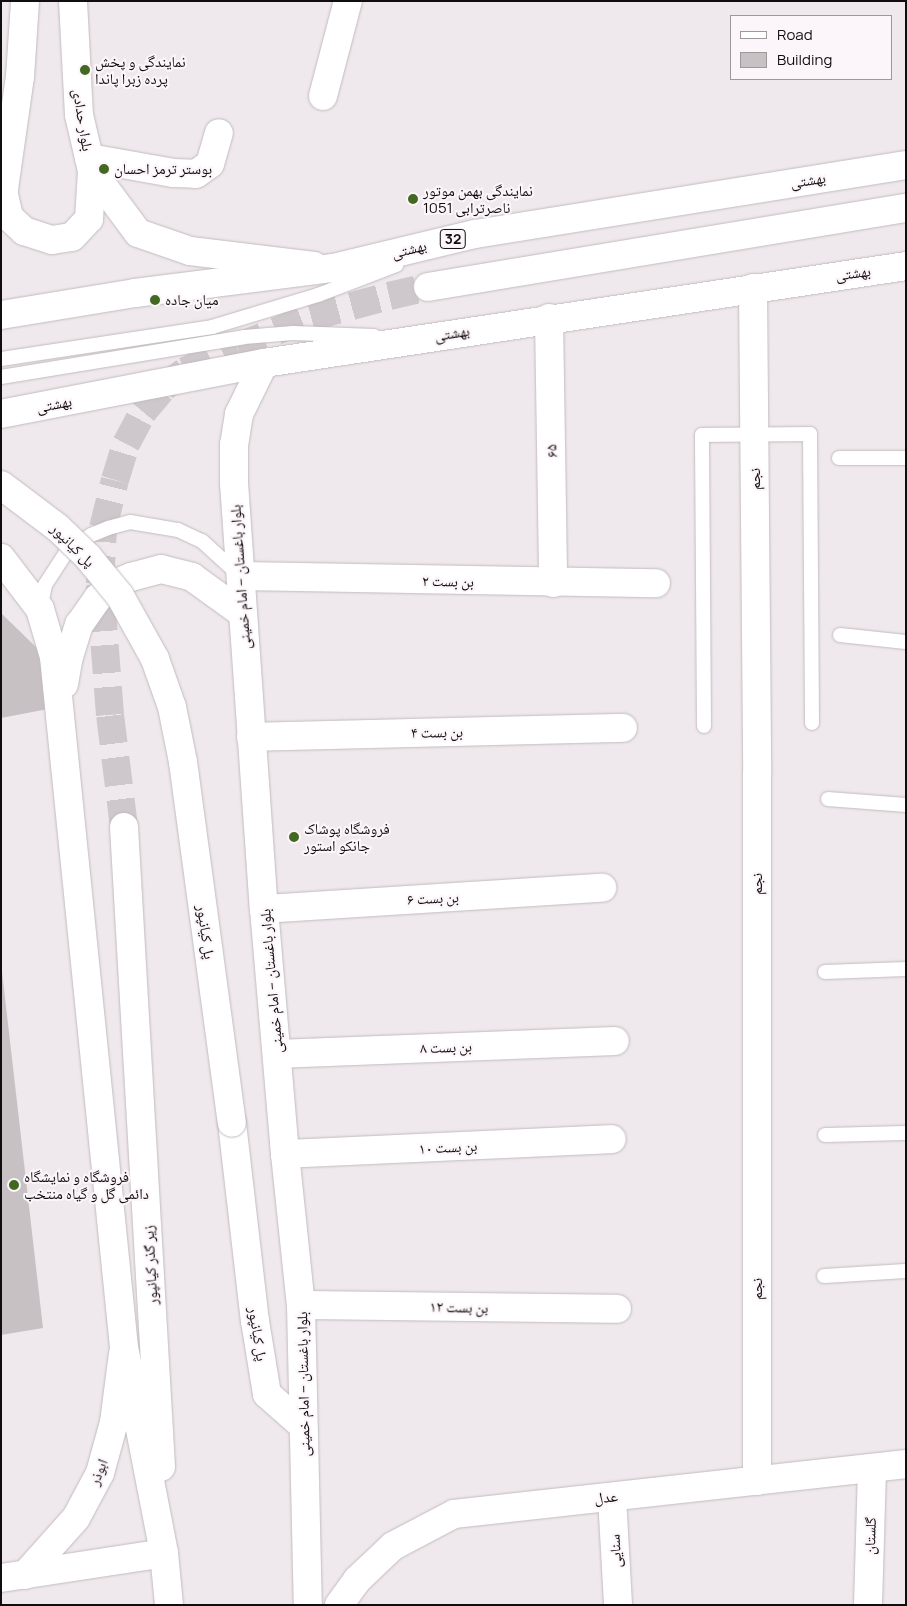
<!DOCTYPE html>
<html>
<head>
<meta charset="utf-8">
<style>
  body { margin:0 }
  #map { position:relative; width:907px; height:1606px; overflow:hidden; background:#efe8ec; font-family:Manrope,"Noto Naskh Arabic",sans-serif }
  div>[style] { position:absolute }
  .building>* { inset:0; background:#c8c1c4 }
  .primary-tunnel>* { height:28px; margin-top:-14px; transform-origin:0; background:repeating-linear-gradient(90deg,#cec7cb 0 28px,transparent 0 42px) }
  .roads { filter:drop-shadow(0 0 1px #c2bbbf) drop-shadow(0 0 1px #c2bbbf) }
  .lane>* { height:14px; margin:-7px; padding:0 7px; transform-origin:7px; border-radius:7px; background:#fff }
  .street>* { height:28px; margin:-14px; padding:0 14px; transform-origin:14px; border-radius:14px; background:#fff }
  .secondary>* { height:28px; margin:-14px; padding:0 14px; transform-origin:14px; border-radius:14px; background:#fff }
  .primary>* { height:28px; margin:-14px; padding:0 14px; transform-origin:14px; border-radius:14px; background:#fff }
  .bridges { filter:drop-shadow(0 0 1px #c2bbbf) drop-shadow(0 0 1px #c2bbbf) }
  .primary-bridge>* { height:28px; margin:-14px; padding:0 14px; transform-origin:14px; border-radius:14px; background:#fff }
  .dots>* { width:14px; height:14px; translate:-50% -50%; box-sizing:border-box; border:2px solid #fcf5f9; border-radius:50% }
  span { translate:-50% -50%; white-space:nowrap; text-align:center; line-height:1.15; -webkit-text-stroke:4px #fcf5f9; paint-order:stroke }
  .shield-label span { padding:1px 4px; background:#fcf5f9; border:1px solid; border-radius:4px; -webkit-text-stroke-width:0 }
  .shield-label { font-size:14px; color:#100d0f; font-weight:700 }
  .poi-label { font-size:15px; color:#100d0f }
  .left { translate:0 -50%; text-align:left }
  .street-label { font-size:15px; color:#100d0f }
  .frame { position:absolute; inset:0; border:2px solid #100d0f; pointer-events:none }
  .legend { position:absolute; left:730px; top:15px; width:162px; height:65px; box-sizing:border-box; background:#fcf5f9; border:1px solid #9e989b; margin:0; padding:6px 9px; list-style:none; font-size:15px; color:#100d0f }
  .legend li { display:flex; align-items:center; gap:10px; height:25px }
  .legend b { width:25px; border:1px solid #9e989b }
</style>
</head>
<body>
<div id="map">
  <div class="building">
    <div style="clip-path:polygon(1px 613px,39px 650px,48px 709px,1px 718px)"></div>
    <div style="clip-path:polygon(1px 963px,43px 1328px,1px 1335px)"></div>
  </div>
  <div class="primary-tunnel">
    <div style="left:124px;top:827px;width:113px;rotate:-97.1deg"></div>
    <div style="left:110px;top:715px;width:131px;rotate:-94.4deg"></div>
    <div style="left:100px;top:584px;width:56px;rotate:-86.9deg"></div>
    <div style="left:103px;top:528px;width:49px;rotate:-76deg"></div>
    <div style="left:115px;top:480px;width:38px;rotate:-73deg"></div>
    <div style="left:126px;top:444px;width:36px;rotate:-62deg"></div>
    <div style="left:143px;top:412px;width:33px;rotate:-50deg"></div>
    <div style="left:164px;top:387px;width:26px;rotate:-37deg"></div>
    <div style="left:185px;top:371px;width:57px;rotate:-24.8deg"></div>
    <div style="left:237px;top:347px;width:80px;rotate:-22.1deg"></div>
    <div style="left:311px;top:317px;width:81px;rotate:-15.1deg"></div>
    <div style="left:389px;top:296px;width:40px;rotate:-13deg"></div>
  </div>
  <div class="roads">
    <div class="lane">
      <div style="left:1px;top:359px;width:213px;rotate:-8.6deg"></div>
      <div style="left:212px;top:327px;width:111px;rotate:-16.8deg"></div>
      <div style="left:318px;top:295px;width:84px;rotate:-21deg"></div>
      <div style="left:1px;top:377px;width:246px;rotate:-9.3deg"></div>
      <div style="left:244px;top:337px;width:49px;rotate:-4.7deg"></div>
      <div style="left:293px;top:333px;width:81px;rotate:2.1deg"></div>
      <div style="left:839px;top:458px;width:67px"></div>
      <div style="left:40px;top:609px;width:25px;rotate:-78deg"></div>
      <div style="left:45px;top:585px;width:37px;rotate:-57deg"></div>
      <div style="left:65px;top:554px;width:32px;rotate:-36deg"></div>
      <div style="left:91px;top:535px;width:18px;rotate:-22deg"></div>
      <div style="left:108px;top:528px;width:23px;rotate:-15deg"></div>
      <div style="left:130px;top:522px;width:49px;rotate:9.5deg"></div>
      <div style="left:178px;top:530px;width:26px;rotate:25deg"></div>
      <div style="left:202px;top:541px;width:49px;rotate:42.5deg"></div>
      <div style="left:840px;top:635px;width:66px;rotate:6.1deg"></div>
      <div style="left:704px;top:726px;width:291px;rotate:-90.4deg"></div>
      <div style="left:702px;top:435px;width:108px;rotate:-0.5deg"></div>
      <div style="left:810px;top:434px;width:289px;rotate:89.6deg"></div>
      <div style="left:828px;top:799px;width:78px;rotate:4.4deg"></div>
      <div style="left:825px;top:972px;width:81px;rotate:-2.1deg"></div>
      <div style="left:825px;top:1135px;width:81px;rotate:-1.4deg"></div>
      <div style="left:824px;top:1276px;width:82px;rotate:-3.5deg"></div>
    </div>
    <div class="street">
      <div style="left:323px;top:96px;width:98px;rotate:-75.3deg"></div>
      <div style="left:89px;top:158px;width:85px;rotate:10.1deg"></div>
      <div style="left:173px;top:173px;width:23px;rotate:2deg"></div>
      <div style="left:196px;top:174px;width:17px;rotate:-36deg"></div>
      <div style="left:210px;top:164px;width:32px;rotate:-74deg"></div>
      <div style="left:753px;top:288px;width:486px;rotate:89.5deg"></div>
      <div style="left:757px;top:774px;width:707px;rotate:90deg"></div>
      <div style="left:549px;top:318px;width:265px;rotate:89.1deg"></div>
      <div style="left:241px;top:576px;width:415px;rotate:1deg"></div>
      <div style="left:251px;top:737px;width:372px;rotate:-1.4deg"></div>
      <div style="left:264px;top:909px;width:339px;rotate:-3.6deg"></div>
      <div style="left:277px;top:1054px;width:338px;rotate:-2.2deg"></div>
      <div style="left:285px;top:1154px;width:327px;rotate:-2.6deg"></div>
      <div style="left:301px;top:1305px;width:316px;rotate:0.7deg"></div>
      <div style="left:612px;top:1497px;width:108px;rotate:86.8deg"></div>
      <div style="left:25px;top:1575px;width:76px;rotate:-48.2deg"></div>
      <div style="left:76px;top:1518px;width:51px;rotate:-61.9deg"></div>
      <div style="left:100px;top:1473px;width:53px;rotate:-74.6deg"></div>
      <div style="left:114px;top:1422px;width:69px;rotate:-82.5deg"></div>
      <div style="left:1px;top:1578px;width:165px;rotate:-8.7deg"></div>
      <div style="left:868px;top:1605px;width:137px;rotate:-88.3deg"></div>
    </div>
    <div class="secondary">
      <div style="left:73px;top:1px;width:114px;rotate:87deg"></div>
      <div style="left:79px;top:115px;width:57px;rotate:76.9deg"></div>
      <div style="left:92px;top:171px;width:77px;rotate:53.4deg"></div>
      <div style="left:138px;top:233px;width:55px;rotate:19.1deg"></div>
      <div style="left:190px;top:251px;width:125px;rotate:6.9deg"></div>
      <div style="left:4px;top:195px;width:23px;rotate:77deg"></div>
      <div style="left:9px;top:217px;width:21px;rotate:43deg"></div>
      <div style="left:24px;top:231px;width:29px;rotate:18deg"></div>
      <div style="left:52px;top:240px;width:20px;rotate:-9deg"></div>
      <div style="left:72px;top:237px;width:25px;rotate:-47deg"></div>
      <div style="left:89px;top:219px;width:48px;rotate:-86.4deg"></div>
      <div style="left:1px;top:210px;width:134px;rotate:-81.9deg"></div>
      <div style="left:20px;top:77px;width:76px;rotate:-86.2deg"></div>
      <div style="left:339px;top:1605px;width:31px;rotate:-54deg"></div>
      <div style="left:357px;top:1580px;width:50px;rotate:-43.4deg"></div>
      <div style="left:393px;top:1546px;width:69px;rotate:-27.7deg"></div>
      <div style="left:454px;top:1514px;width:455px;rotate:-6.3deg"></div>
    </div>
    <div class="primary">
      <div style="left:428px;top:287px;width:484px;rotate:-9.4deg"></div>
      <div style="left:1px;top:315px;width:136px;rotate:-9.3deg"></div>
      <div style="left:135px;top:293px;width:200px;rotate:-7.2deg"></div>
      <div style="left:333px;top:268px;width:146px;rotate:-13.5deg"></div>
      <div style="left:475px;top:234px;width:436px;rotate:-9.1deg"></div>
      <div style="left:264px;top:363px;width:57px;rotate:116.1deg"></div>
      <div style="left:239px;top:414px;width:30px;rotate:99deg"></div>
      <div style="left:234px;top:444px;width:39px;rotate:90deg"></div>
      <div style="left:234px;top:483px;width:427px;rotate:86deg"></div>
      <div style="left:264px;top:909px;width:246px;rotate:85.1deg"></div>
      <div style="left:285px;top:1154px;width:152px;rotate:84deg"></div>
      <div style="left:301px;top:1305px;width:300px;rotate:88.7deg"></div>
      <div style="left:1px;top:414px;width:268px;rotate:-11deg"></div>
      <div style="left:264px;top:363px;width:649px;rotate:-8.59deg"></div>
      <div style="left:1px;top:558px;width:64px;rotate:52.6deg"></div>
      <div style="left:40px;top:609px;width:50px;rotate:73.7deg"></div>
      <div style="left:54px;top:657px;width:694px;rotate:84.21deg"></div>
      <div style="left:124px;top:1347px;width:210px;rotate:79deg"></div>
      <div style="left:164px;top:1553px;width:52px;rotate:84.5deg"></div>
      <div style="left:64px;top:684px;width:27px;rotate:-80deg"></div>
      <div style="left:69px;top:657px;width:34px;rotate:-73deg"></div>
      <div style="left:79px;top:625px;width:33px;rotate:-55deg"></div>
      <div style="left:98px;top:598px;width:19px;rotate:-43deg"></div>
      <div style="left:112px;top:585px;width:21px;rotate:-23deg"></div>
      <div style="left:131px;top:577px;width:31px;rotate:-15deg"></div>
      <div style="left:161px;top:569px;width:32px;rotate:14deg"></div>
      <div style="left:192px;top:577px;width:62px;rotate:35.8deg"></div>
      <div style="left:124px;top:827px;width:641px;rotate:86.69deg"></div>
      <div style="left:232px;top:1123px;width:199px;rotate:83.4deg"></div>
      <div style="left:255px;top:1321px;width:74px;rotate:80.7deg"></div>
      <div style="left:267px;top:1394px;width:48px;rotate:41.6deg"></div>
    </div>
  </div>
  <div class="bridges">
    <div class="primary-bridge">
      <div style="left:1px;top:485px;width:71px;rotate:37deg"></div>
      <div style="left:58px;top:528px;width:42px;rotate:44deg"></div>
      <div style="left:88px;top:557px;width:50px;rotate:50.6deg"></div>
      <div style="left:120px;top:596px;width:72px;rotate:60.9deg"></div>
      <div style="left:155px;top:659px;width:51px;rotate:70.5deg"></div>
      <div style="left:172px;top:707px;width:56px;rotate:78.7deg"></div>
      <div style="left:183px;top:762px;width:364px;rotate:82.3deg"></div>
    </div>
  </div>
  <div class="dots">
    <div style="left:85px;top:70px;background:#426821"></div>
    <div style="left:104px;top:169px;background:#426821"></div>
    <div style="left:413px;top:199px;background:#426821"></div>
    <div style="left:155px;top:300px;background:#426821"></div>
    <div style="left:294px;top:837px;background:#426821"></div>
    <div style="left:14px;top:1185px;background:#426821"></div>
  </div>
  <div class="shield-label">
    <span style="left:453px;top:239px">32</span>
  </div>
  <div class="poi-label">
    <span class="left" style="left:95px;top:70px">نمایندگی و پخش<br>پرده زبرا پاندا</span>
    <span class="left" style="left:114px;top:169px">بوستر ترمز احسان</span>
    <span class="left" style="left:423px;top:199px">نمایندگی بهمن موتور<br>ناصرترابی 1051</span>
    <span class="left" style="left:165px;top:300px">میان جاده</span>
    <span class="left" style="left:304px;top:837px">فروشگاه پوشاک<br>جانکو استور</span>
    <span class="left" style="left:24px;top:1185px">فروشگاه و نمایشگاه<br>دائمی گل و گیاه منتخب</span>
  </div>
  <div class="street-label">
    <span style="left:83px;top:120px;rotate:81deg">بلوار حدادی</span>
    <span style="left:808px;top:180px;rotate:-9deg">بهشتی</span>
    <span style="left:409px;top:249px;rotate:-14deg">بهشتی</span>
    <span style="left:853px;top:273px;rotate:-8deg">بهشتى</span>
    <span style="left:452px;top:333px;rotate:-9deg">بهشتى</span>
    <span style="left:54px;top:404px;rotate:-11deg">بهشتى</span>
    <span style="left:551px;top:451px;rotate:-91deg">۶۵</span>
    <span style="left:755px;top:479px;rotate:-90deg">نجم</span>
    <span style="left:73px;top:545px;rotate:45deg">پل کیانپور</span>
    <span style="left:240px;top:577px;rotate:-94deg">بلوار باغستان -- امام خمینی</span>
    <span style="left:448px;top:581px;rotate:1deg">بن بست ۲</span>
    <span style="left:437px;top:732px;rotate:-1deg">بن بست ۴</span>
    <span style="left:757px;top:884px;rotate:-90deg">نجم</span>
    <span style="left:433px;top:898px;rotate:-3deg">بن بست ۶</span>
    <span style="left:206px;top:932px;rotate:82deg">پل کیانپور</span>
    <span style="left:271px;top:981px;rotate:-95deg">بلوار باغستان -- امام خمینی</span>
    <span style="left:446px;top:1047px;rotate:-2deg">بن بست ۸</span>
    <span style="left:448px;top:1147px;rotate:-3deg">بن بست ۱۰</span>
    <span style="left:150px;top:1265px;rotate:-93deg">زیر گذر کیانپور</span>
    <span style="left:757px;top:1289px;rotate:-90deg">نجم</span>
    <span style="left:459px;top:1307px;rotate:1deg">بن بست ۱۲</span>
    <span style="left:258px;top:1334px;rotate:81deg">پل کیانپور</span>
    <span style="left:303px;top:1384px;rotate:-91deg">بلوار باغستان -- امام خمینی</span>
    <span style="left:98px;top:1472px;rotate:-68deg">ابوذر</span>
    <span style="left:606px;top:1497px;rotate:-6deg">عدل</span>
    <span style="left:870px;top:1536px;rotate:-88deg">گلستان</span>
    <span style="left:615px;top:1551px;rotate:-93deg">سنایی</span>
  </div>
  <div class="frame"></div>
  <ul class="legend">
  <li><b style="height:6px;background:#fff"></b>Road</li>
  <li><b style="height:14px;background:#c8c1c4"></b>Building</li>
  </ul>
</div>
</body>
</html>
